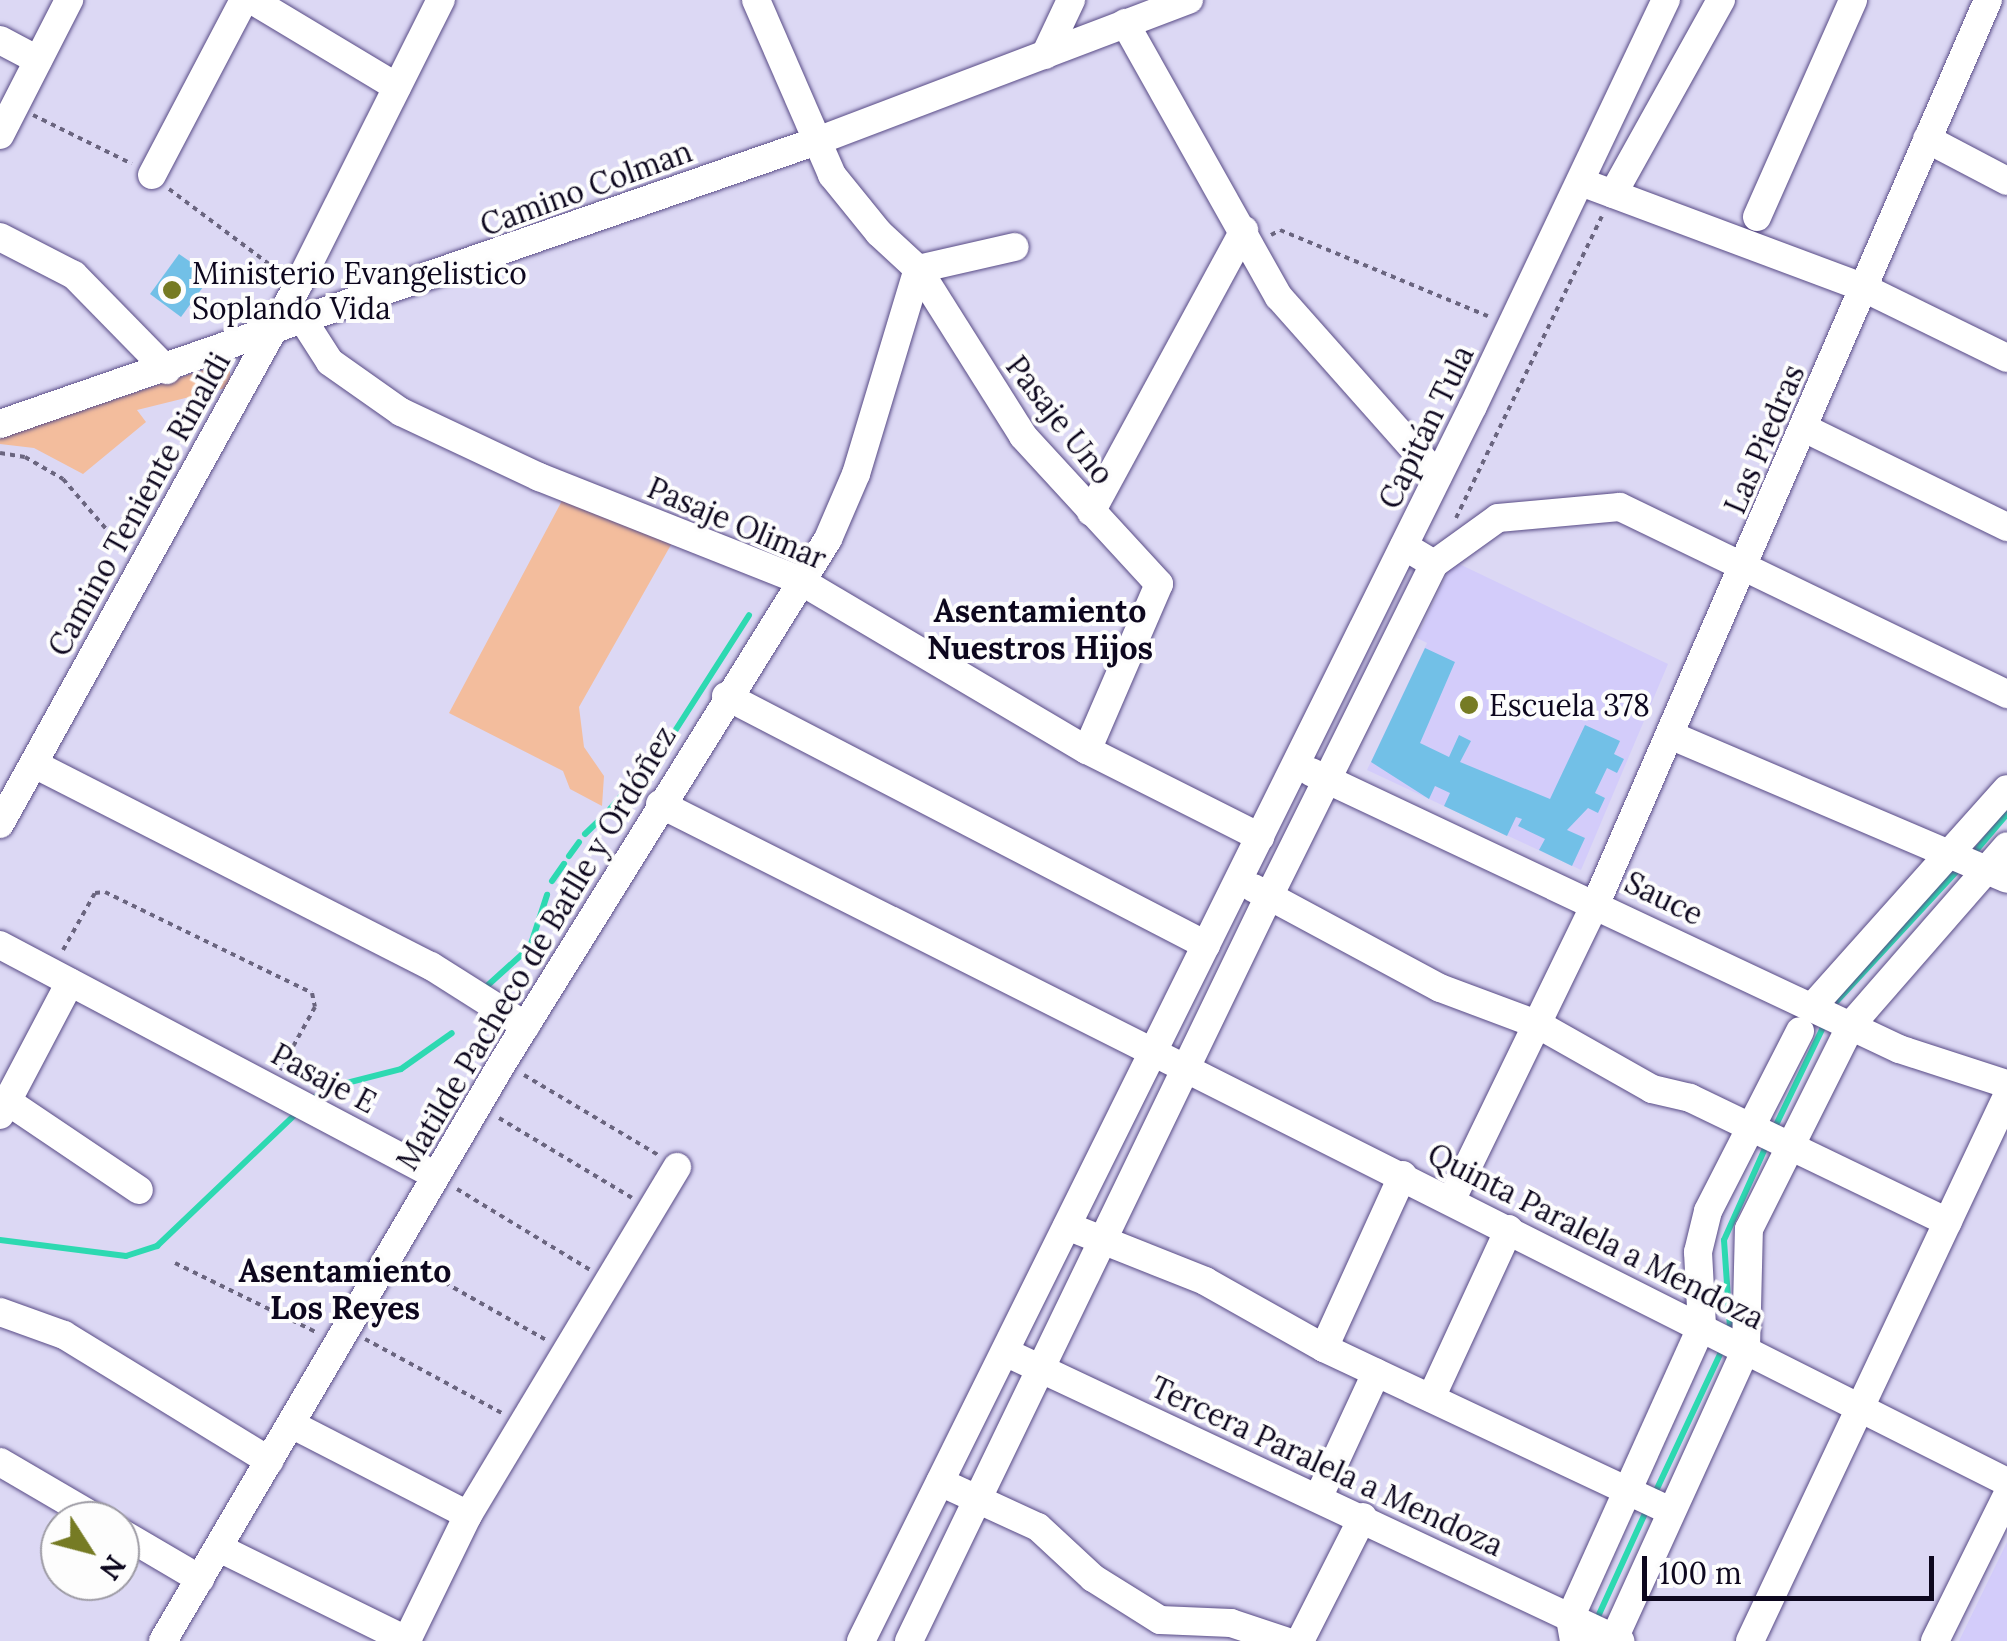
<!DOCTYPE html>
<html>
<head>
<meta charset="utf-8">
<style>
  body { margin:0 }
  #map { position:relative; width:2007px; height:1641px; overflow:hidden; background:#dcd8f4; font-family:Lora,serif }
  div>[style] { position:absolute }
  .built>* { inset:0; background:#d3ccfa }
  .green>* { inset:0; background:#f3bd9d }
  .stream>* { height:6px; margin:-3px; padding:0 3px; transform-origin:3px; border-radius:3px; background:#2dd9b1 }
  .building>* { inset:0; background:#72c0e7 }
  .path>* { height:4px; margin-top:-2px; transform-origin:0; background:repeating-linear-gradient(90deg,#6a657f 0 5px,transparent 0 10px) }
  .roads { filter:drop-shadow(0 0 2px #584b86) drop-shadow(0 0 2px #584b86) }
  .minor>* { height:28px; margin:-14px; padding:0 14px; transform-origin:14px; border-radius:14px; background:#fff }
  .dots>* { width:28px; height:28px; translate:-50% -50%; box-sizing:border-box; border:5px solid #fdfdfd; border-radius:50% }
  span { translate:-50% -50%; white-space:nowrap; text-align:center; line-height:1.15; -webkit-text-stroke:8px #fdfdfd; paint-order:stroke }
  .street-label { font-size:30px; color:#0d071e }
  .poi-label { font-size:30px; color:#0d071e }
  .left { translate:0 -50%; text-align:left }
  .neighbourhood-label { font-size:32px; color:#0d071e; font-weight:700 }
  .north { position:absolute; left:40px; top:1501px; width:100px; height:100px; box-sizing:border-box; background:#fdfdfd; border:2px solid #9d9ba4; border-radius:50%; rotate:126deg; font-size:28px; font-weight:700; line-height:40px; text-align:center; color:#0d071e }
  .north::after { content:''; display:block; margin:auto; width:35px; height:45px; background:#767b24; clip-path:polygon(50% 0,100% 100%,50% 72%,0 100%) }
  .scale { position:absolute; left:1642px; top:1556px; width:292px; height:45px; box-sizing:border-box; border:5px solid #0d071e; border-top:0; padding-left:12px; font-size:30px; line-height:35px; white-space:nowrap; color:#0d071e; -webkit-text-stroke:8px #fdfdfd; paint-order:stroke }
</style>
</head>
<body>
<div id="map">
  <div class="built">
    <div style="clip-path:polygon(1453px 561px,1668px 664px,1581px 870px,1367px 770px,1427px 643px,1417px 638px)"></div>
    <div style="clip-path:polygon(2007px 1542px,2007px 1641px,1959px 1641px)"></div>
  </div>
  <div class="green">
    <div style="clip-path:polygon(214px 366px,230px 371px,230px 387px,137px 410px,146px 422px,83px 474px,34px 448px,0 444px,0 438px)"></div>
    <div style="clip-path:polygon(564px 497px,672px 543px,579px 707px,584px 747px,604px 776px,602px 806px,570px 789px,563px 771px,449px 713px)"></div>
  </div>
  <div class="stream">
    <div style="left:610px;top:809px;width:85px;rotate:-48.8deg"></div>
    <div style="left:666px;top:745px;width:154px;rotate:-57.4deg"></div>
    <div style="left:585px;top:834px;width:29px;rotate:-44deg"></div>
    <div style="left:1973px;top:854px;width:52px;rotate:-49.6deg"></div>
    <div style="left:569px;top:856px;width:17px;rotate:-54deg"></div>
    <div style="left:552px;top:881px;width:21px;rotate:-55deg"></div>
    <div style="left:488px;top:985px;width:57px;rotate:-42.1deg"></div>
    <div style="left:530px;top:947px;width:55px;rotate:-71.9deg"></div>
    <div style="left:1836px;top:1002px;width:176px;rotate:-47.3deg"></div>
    <div style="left:312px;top:1099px;width:22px;rotate:-32deg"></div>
    <div style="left:331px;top:1087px;width:72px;rotate:-14.4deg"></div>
    <div style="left:401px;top:1069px;width:62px;rotate:-35.2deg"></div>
    <div style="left:1776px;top:1125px;width:113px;rotate:-64.3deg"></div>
    <div style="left:0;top:1240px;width:127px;rotate:7.2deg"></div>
    <div style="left:126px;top:1256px;width:33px;rotate:-18deg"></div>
    <div style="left:157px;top:1246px;width:197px;rotate:-43.6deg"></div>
    <div style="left:1730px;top:1328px;width:88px;rotate:-93.9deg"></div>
    <div style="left:1724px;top:1240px;width:105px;rotate:-65.9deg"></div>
    <div style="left:1655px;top:1493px;width:156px;rotate:-64.9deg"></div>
    <div style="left:1596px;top:1621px;width:123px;rotate:-65.5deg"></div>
  </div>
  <div class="building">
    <div style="clip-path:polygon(179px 254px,211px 276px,181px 317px,150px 294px)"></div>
    <div style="clip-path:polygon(1425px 648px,1455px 662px,1420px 743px,1449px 757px,1459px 735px,1471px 741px,1460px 762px,1550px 799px,1585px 725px,1620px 741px,1614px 754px,1624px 759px,1617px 773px,1607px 768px,1595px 793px,1605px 798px,1598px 813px,1588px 808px,1567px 830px,1585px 838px,1572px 866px,1539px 850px,1545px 839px,1518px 826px,1522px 819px,1516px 817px,1507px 836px,1444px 806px,1450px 793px,1435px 786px,1429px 799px,1371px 762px)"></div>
  </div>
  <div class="path">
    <div style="left:33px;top:115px;width:110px;rotate:26.3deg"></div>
    <div style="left:169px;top:189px;width:140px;rotate:36.9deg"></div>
    <div style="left:1271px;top:235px;width:10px;rotate:-29deg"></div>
    <div style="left:1280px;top:230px;width:225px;rotate:22.5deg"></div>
    <div style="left:0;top:453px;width:25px;rotate:9deg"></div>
    <div style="left:25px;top:457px;width:44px;rotate:30.1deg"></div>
    <div style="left:63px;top:479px;width:96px;rotate:49.2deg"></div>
    <div style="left:1456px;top:518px;width:335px;rotate:-64.2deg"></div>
    <div style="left:63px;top:950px;width:65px;rotate:-60.7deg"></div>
    <div style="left:95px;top:893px;width:10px;rotate:-6deg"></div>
    <div style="left:105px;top:892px;width:230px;rotate:26deg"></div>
    <div style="left:312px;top:993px;width:14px;rotate:78deg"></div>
    <div style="left:315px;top:1007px;width:72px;rotate:119.1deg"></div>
    <div style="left:524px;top:1075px;width:156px;rotate:30.8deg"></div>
    <div style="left:499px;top:1118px;width:155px;rotate:31deg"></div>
    <div style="left:457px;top:1189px;width:156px;rotate:31.3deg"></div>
    <div style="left:175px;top:1263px;width:159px;rotate:26.1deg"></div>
    <div style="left:410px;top:1263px;width:156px;rotate:29.5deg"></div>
    <div style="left:365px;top:1339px;width:156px;rotate:28.4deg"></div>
  </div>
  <div class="roads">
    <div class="minor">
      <div style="left:252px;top:0;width:169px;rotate:31deg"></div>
      <div style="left:756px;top:0;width:191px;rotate:66.5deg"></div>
      <div style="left:832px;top:175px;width:75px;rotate:51deg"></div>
      <div style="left:879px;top:233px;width:53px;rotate:42.7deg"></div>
      <div style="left:918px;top:269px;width:197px;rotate:57.8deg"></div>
      <div style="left:1023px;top:436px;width:201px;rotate:47.4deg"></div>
      <div style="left:1159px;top:584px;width:181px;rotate:113.4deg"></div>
      <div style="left:1125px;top:23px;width:314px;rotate:60.7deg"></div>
      <div style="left:1279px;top:297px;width:239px;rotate:48.4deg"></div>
      <div style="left:0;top:40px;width:43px;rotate:27.8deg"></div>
      <div style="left:1045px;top:55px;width:61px;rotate:-64.7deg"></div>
      <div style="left:0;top:135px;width:152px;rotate:-62.9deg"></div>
      <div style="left:1927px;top:139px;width:90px;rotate:27.7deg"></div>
      <div style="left:152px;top:175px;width:198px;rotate:-62.3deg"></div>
      <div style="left:1581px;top:182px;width:300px;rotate:20.5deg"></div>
      <div style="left:1862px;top:287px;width:161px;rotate:26.1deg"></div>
      <div style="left:1613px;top:194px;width:222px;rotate:-60.9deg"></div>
      <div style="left:1757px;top:217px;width:237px;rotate:-66.1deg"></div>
      <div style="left:0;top:237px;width:83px;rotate:27.2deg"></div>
      <div style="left:74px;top:275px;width:133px;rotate:45.6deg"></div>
      <div style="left:305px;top:323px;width:46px;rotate:57.3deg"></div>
      <div style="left:330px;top:362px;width:87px;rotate:35.2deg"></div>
      <div style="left:401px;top:412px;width:153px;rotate:25.2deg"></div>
      <div style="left:539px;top:477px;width:280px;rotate:21.6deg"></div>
      <div style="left:799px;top:580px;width:334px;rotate:30.6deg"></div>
      <div style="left:1087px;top:750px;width:194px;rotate:26.7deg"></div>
      <div style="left:0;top:424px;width:865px;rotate:-19.11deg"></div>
      <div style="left:817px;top:141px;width:398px;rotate:-20.8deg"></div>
      <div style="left:1804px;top:428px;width:226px;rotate:26deg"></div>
      <div style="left:1091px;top:512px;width:321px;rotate:-61.5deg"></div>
      <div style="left:1404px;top:546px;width:35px;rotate:31deg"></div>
      <div style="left:1434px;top:564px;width:371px;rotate:116.4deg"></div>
      <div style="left:1269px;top:896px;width:194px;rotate:28.3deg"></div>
      <div style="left:1440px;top:988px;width:106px;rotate:20.5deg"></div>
      <div style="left:1539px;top:1025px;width:130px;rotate:29.5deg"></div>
      <div style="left:1652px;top:1089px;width:39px;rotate:13deg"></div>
      <div style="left:1690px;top:1098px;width:286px;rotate:25.7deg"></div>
      <div style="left:1434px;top:564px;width:79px;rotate:-35.7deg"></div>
      <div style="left:1498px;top:518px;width:122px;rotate:-5.2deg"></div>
      <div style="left:1620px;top:507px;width:430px;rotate:25.8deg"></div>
      <div style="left:726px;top:696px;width:541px;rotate:27.42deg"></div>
      <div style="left:1670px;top:735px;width:366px;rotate:23.1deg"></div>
      <div style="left:34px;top:764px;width:445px;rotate:27deg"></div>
      <div style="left:431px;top:966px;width:112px;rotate:32.3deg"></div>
      <div style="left:1311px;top:772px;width:650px;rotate:25.22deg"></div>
      <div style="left:1899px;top:1049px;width:114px;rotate:18deg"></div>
      <div style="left:660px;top:804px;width:1508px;rotate:26.72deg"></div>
      <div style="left:0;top:824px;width:616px;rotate:-61.06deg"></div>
      <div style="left:298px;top:285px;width:319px;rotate:-63.4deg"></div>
      <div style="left:0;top:945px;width:493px;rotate:27.9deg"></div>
      <div style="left:1812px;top:1007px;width:292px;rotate:-48.2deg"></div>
      <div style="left:7px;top:1101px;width:159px;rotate:34deg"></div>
      <div style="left:0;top:1115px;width:150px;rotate:-62.2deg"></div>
      <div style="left:1452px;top:1199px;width:331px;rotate:-64.1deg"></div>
      <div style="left:1597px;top:901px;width:982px;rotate:-66.54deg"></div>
      <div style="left:1067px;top:1226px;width:149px;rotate:21.7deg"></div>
      <div style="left:1205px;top:1281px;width:137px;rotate:29.4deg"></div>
      <div style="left:1324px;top:1348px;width:382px;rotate:25.2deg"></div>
      <div style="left:0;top:1312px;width:68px;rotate:19.8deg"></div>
      <div style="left:64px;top:1335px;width:241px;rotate:31.5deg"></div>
      <div style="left:1324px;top:1348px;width:190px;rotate:-65.5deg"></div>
      <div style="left:1005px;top:1352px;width:680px;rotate:25.17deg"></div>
      <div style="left:1431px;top:1398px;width:186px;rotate:-65.2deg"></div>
      <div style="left:291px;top:1424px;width:199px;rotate:27.2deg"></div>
      <div style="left:0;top:1462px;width:117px;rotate:30.3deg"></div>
      <div style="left:940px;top:1482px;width:108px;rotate:24.7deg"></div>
      <div style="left:1038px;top:1527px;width:75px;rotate:42.8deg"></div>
      <div style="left:1093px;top:1578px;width:79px;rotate:32.1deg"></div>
      <div style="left:1160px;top:1620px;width:71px;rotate:2.4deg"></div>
      <div style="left:1231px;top:1623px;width:57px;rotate:18.4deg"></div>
      <div style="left:1319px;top:1496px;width:136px;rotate:-65.1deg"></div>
      <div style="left:120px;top:1532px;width:93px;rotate:30.4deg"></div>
      <div style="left:219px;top:1548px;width:211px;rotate:26.2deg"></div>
      <div style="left:407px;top:1640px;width:139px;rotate:-64deg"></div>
      <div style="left:468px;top:1515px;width:406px;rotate:-59deg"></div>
      <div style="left:163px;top:1641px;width:671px;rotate:-59.58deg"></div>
      <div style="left:503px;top:1062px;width:616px;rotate:-58.14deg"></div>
      <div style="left:828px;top:539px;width:71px;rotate:-66.7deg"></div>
      <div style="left:856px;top:474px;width:214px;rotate:-73.2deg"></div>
      <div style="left:918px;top:269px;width:99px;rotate:-12.8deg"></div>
      <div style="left:861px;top:1641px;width:1378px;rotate:-63.64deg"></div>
      <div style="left:1473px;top:406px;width:450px;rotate:-64.6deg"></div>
      <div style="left:909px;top:1641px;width:827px;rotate:-64.21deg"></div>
      <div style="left:1269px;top:896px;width:18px;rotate:-153deg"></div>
      <div style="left:1300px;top:1641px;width:139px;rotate:-63.1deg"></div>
      <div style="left:1574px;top:1641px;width:23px;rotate:-100deg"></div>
      <div style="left:1570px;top:1618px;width:320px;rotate:-65.7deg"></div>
      <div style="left:1702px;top:1326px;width:74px;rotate:-93.1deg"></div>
      <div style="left:1698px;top:1252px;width:42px;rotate:-76.3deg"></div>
      <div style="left:1708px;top:1211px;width:202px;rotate:-62.9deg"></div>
      <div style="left:1613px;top:1641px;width:321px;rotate:-65.5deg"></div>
      <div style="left:1746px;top:1349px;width:120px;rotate:-88.6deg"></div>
      <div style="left:1749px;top:1229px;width:228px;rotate:-63.4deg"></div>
      <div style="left:1851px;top:1025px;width:237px;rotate:-48.9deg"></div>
      <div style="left:1750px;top:1641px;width:603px;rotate:-64.75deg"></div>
      <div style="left:1935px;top:1641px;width:163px;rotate:-63.7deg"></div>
    </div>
  </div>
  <div class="dots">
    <div style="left:172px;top:290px;background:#767b24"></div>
    <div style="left:1469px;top:705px;background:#767b24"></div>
  </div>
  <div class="street-label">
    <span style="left:586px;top:188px;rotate:-20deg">Camino Colman</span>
    <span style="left:1060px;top:420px;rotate:52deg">Pasaje Uno</span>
    <span style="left:1426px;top:427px;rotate:-64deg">Capitán Tula</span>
    <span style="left:1764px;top:439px;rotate:-67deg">Las Piedras</span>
    <span style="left:139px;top:504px;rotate:-61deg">Camino Teniente Rinaldi</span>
    <span style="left:737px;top:523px;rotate:23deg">Pasaje Olimar</span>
    <span style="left:1664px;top:898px;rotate:26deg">Sauce</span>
    <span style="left:536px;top:948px;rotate:-59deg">Matilde Pacheco de Batlle y Ordóñez</span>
    <span style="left:324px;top:1078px;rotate:28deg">Pasaje E</span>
    <span style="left:1596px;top:1236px;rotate:27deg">Quinta Paralela a Mendoza</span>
    <span style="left:1327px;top:1466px;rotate:25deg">Tercera Paralela a Mendoza</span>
  </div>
  <div class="poi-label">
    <span class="left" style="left:192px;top:290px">Ministerio Evangelistico<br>Soplando Vida</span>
    <span class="left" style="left:1489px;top:705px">Escuela 378</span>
  </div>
  <div class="neighbourhood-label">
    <span style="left:1040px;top:630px">Asentamiento<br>Nuestros Hijos</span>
    <span style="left:345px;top:1290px">Asentamiento<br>Los Reyes</span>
  </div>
  <div class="north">N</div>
  <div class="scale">100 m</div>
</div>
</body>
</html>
